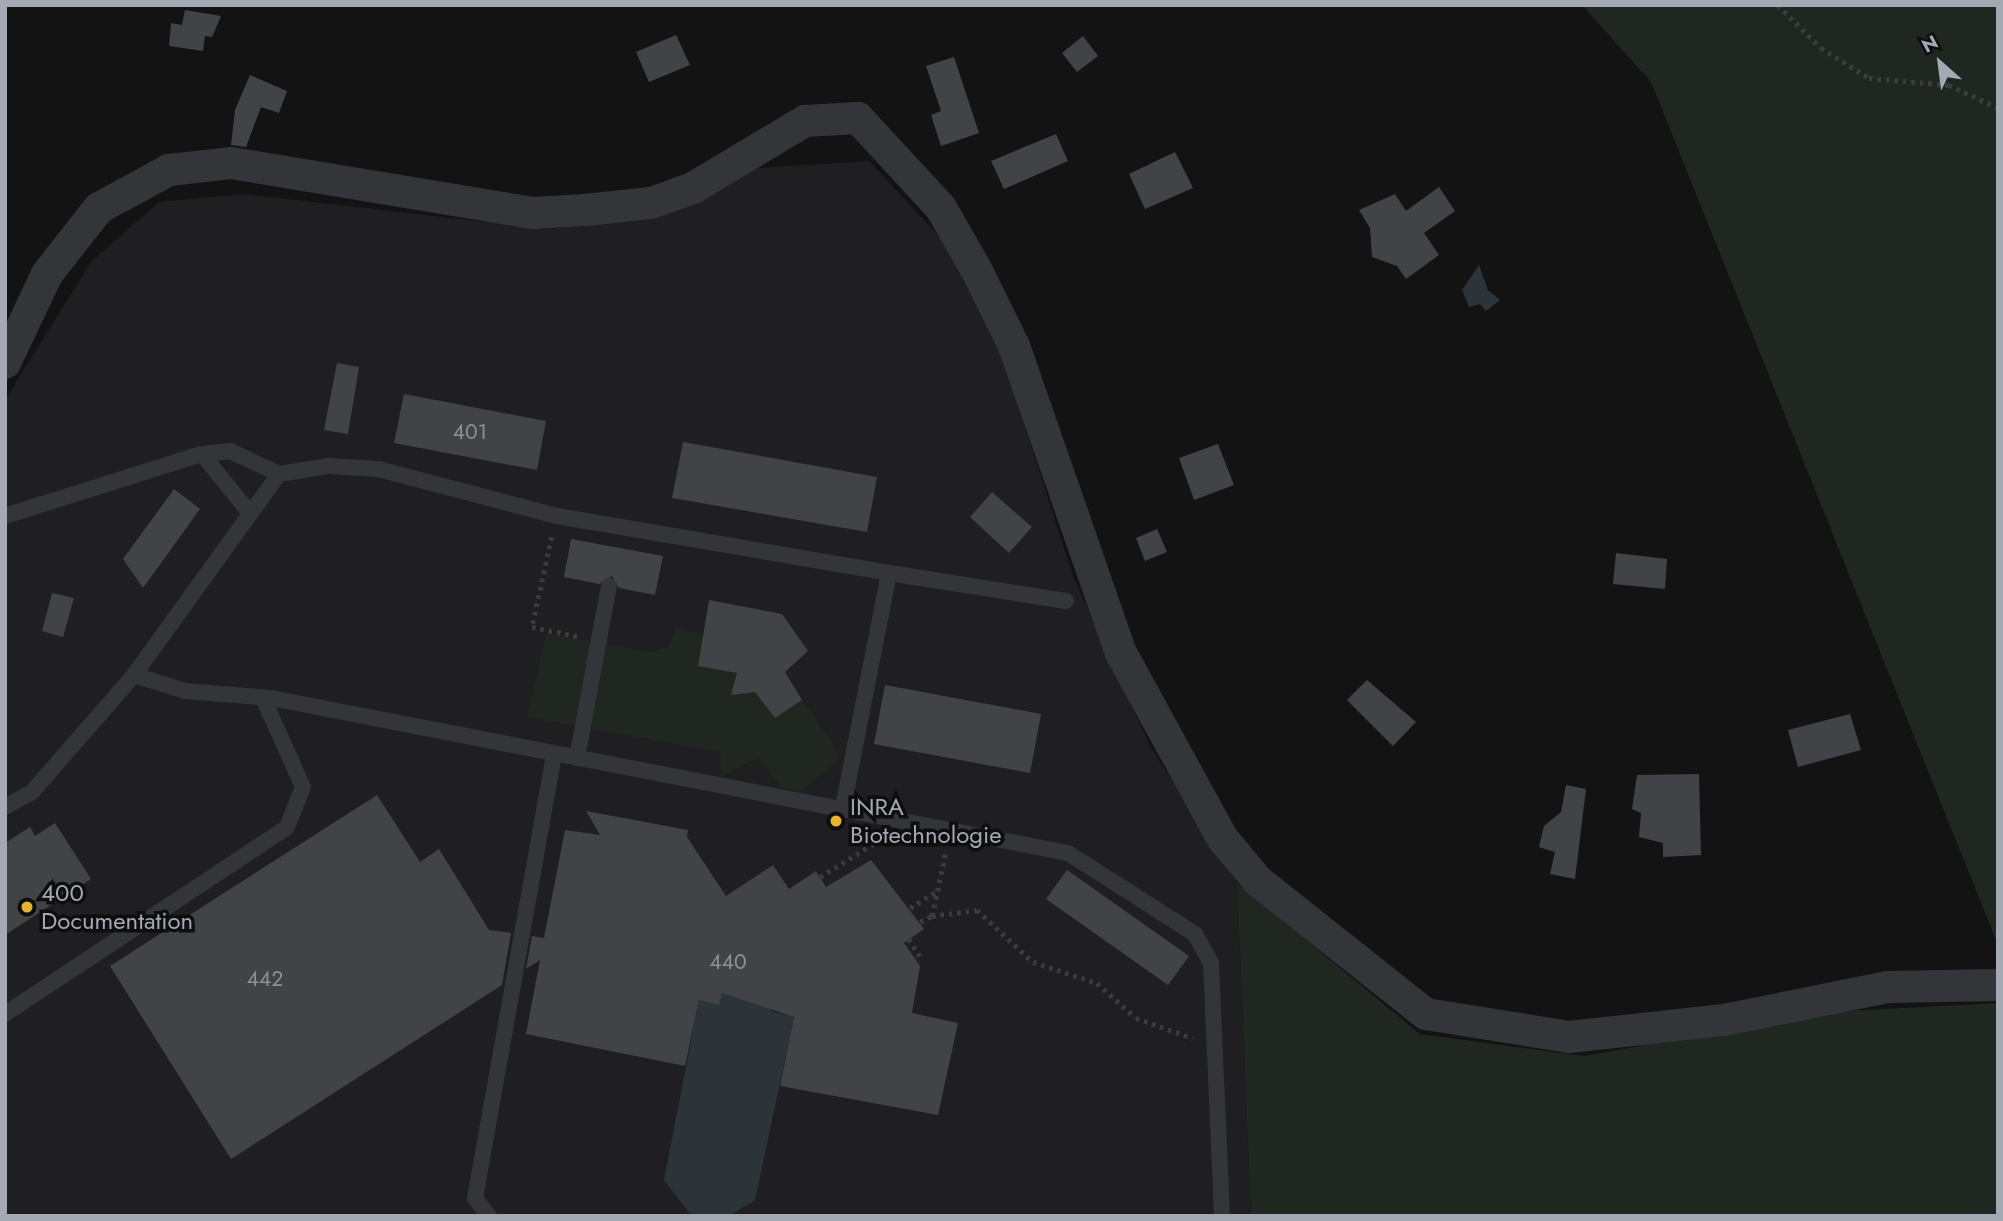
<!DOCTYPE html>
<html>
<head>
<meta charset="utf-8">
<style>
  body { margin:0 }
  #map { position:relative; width:2003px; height:1221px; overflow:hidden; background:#131314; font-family:Jost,sans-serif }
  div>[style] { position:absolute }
  .built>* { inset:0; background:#1f1f21 }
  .green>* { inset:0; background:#1f2720 }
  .water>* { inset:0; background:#2c3339 }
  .building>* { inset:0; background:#424347 }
  .path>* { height:4.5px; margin-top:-2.25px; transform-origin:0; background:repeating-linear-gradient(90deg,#3a3c40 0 3.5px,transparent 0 8.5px) }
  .lane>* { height:16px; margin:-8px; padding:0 8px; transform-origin:8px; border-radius:8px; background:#343539 }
  .street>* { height:32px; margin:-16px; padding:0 16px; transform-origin:16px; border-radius:16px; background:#343539 }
  .dots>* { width:19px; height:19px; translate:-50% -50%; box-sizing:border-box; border:4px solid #0e0e0f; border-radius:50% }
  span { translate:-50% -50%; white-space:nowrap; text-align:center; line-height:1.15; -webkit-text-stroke:7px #0e0e0f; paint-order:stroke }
  .number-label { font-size:21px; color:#8c9099 }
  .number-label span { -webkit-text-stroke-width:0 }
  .poi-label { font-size:24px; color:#a5a9b4 }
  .left { translate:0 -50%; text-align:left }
  .frame { position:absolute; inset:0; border:7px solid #a5a9b4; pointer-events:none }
  .north { position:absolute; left:1905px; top:28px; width:70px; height:70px; -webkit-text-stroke:5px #0e0e0f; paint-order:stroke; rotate:332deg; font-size:19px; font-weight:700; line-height:28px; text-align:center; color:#a5a9b4 }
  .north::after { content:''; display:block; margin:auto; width:24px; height:32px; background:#a5a9b4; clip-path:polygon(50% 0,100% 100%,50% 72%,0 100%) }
</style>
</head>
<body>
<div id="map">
  <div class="built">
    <div style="clip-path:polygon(869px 161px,948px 246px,1004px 362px,1073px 576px,1150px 746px,1237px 883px,1251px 1216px,5px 1216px,5px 400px,91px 262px,159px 202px,243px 194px,546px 229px,646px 220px,703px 200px,756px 168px)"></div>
  </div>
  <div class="green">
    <div style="clip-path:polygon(1582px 5px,1998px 5px,1998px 945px,1651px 82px)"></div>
    <div style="clip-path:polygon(676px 627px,703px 635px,699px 666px,737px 673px,733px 688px,752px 687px,775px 718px,802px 700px,835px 746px,838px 761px,800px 791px,781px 788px,759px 757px,721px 777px,721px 752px,527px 717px,546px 634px,650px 652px,668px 647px)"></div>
    <div style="clip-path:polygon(1237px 883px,1420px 1034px,1584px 1056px,1827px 1012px,1998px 1003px,1998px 1216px,1251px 1216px)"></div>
  </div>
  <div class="water">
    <div style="clip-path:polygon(1479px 265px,1488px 290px,1500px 300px,1486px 311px,1480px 304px,1469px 307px,1462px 290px)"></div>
    <div style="clip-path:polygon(722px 993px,773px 1002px,771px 1011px,794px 1017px,755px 1200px,729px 1216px,692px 1216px,664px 1180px,699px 1000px,719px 1005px)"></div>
  </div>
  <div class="building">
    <div style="clip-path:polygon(185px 10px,221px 16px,212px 37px,205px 36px,203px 51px,169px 46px,171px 23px,182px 25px)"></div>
    <div style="clip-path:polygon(676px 35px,690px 65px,649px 82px,636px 52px)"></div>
    <div style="clip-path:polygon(1083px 36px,1098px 56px,1077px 72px,1062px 53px)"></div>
    <div style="clip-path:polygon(954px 57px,979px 133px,941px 146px,931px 115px,941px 111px,926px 66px)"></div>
    <div style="clip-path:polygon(250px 75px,287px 91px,279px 113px,261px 107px,246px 147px,231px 145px,235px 110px)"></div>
    <div style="clip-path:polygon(1056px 134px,1068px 161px,1004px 189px,991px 161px)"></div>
    <div style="clip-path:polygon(1175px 152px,1193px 188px,1145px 209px,1129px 174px)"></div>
    <div style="clip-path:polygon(1439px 187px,1455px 211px,1424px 233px,1439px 255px,1406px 279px,1397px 266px,1372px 257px,1370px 228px,1359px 210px,1395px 194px,1406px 211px)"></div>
    <div style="clip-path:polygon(337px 363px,359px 367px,348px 434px,324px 430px)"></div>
    <div style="clip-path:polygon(404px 394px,546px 421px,537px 470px,394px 443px)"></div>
    <div style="clip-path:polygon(683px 442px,877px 477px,867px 532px,672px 498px)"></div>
    <div style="clip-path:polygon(1218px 444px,1234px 485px,1194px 500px,1179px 458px)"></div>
    <div style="clip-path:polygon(174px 489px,200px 509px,143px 588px,123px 559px)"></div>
    <div style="clip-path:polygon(992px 492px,1032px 527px,1009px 553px,970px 517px)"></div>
    <div style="clip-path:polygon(1157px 529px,1167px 552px,1145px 561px,1136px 538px)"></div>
    <div style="clip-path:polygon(571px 539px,663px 556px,655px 595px,619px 588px,612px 576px,599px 584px,564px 577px)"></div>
    <div style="clip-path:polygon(1616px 553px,1667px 559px,1665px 589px,1613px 584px)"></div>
    <div style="clip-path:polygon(52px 593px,74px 598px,63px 637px,42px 631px)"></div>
    <div style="clip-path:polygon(709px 600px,782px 614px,808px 651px,785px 672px,802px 700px,775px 718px,755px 692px,731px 695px,737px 673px,698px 666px)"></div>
    <div style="clip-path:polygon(1367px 680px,1416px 722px,1393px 746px,1347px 700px)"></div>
    <div style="clip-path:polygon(885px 685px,1041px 714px,1030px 773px,874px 744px)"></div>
    <div style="clip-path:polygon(1850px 714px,1861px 750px,1798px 767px,1788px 730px)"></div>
    <div style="clip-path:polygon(1699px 774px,1701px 855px,1663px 857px,1663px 843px,1639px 837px,1641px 813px,1632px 809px,1637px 775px)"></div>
    <div style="clip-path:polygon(1566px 785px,1586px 789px,1575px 879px,1550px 874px,1555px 852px,1539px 847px,1544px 826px,1561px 812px)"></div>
    <div style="clip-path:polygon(377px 795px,420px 862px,439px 849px,489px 930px,511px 933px,502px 985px,231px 1159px,110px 966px)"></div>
    <div style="clip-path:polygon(586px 811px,688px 830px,687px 837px,726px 896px,773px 865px,789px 889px,816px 871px,826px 887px,871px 860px,924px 929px,904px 943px,920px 966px,912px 1013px,958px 1023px,938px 1115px,780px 1086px,794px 1017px,722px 993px,719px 1005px,699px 1000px,685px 1066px,526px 1034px,540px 960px,526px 969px,532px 936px,544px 938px,565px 830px,600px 835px)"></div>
    <div style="clip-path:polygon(55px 823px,91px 879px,5px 935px,5px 843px,30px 827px,35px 836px)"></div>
    <div style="clip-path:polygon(1067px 870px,1189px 956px,1168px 985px,1046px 899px)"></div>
  </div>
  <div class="path">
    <div style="left:1778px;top:5px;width:61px;rotate:45deg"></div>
    <div style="left:1821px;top:48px;width:57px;rotate:32deg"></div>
    <div style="left:1869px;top:78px;width:80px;rotate:5deg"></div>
    <div style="left:1949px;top:85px;width:54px;rotate:25.1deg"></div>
    <div style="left:552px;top:537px;width:92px;rotate:102.5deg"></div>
    <div style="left:532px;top:627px;width:46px;rotate:11.3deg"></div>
    <div style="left:820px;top:877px;width:72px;rotate:-31.9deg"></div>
    <div style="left:910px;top:908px;width:31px;rotate:-32deg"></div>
    <div style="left:932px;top:916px;width:45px;rotate:-7.6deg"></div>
    <div style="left:977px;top:910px;width:76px;rotate:42.9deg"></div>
    <div style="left:1033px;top:962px;width:67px;rotate:18.2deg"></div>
    <div style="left:1097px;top:983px;width:52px;rotate:41.9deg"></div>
    <div style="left:1136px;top:1018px;width:60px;rotate:19.3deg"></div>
    <div style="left:920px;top:922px;width:13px;rotate:-27deg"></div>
    <div style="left:932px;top:916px;width:67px;rotate:-78deg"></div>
    <div style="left:909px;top:939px;width:22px;rotate:58deg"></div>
  </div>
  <div class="lane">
    <div style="left:202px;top:454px;width:75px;rotate:51deg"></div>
    <div style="left:5px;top:516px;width:207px;rotate:-17.5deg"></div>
    <div style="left:202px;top:454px;width:28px;rotate:-6deg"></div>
    <div style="left:230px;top:451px;width:54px;rotate:25.1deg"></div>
    <div style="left:889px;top:573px;width:179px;rotate:9deg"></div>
    <div style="left:134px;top:675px;width:53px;rotate:17.4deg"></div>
    <div style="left:185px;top:691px;width:86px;rotate:4.7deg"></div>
    <div style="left:271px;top:698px;width:812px;rotate:11.01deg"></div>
    <div style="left:1068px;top:853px;width:151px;rotate:32.5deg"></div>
    <div style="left:1195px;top:934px;width:33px;rotate:61deg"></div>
    <div style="left:1211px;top:963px;width:253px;rotate:87.5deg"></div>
    <div style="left:577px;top:758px;width:175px;rotate:-79.5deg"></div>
    <div style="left:5px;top:807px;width:31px;rotate:-29deg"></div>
    <div style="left:32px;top:792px;width:155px;rotate:-48.9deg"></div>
    <div style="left:134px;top:675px;width:248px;rotate:-54.2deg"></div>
    <div style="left:279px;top:474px;width:50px;rotate:-9.3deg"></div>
    <div style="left:328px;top:466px;width:50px;rotate:3.4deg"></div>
    <div style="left:378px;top:469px;width:185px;rotate:14.7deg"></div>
    <div style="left:557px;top:516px;width:337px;rotate:9.7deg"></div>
    <div style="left:889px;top:573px;width:239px;rotate:101.1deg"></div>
    <div style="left:5px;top:1014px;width:338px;rotate:-33.5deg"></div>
    <div style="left:287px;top:827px;width:43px;rotate:-68.2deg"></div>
    <div style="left:303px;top:787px;width:98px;rotate:-114.2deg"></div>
    <div style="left:489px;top:1216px;width:23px;rotate:-128deg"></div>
    <div style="left:475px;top:1198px;width:451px;rotate:-79.9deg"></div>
  </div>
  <div class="street">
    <div style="left:5px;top:363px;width:98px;rotate:-64.7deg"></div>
    <div style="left:47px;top:274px;width:84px;rotate:-51.8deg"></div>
    <div style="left:99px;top:208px;width:80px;rotate:-28.5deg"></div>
    <div style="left:169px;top:170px;width:62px;rotate:-6.4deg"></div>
    <div style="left:231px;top:163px;width:307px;rotate:9.4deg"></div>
    <div style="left:534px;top:213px;width:51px;rotate:-3.4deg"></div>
    <div style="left:585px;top:210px;width:66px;rotate:-6.1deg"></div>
    <div style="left:651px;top:203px;width:45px;rotate:-19.7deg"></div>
    <div style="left:693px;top:188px;width:131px;rotate:-30.9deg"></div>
    <div style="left:805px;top:121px;width:53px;rotate:-3.2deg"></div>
    <div style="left:858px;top:118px;width:122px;rotate:47.3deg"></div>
    <div style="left:941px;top:208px;width:70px;rotate:60.2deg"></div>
    <div style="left:976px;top:269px;width:86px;rotate:63.7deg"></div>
    <div style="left:1014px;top:346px;width:325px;rotate:70.8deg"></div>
    <div style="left:1121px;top:653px;width:212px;rotate:61.3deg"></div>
    <div style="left:1223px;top:839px;width:55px;rotate:50.2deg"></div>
    <div style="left:1258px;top:881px;width:214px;rotate:38.4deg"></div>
    <div style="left:1426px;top:1014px;width:145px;rotate:9.1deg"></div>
    <div style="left:1569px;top:1037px;width:156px;rotate:-6.3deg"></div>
    <div style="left:1724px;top:1020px;width:167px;rotate:-11.4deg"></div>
    <div style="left:1888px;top:987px;width:110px;rotate:-1deg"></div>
  </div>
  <div class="dots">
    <div style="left:836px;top:821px;background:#eab135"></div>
    <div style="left:27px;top:907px;background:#eab135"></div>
  </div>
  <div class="number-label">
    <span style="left:470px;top:432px">401</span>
    <span style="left:728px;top:962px">440</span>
    <span style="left:265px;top:979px">442</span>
  </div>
  <div class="poi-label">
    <span class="left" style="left:850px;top:821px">INRA<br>Biotechnologie</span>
    <span class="left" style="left:41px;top:907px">400<br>Documentation</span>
  </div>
  <div class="frame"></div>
  <div class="north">N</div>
</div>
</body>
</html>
